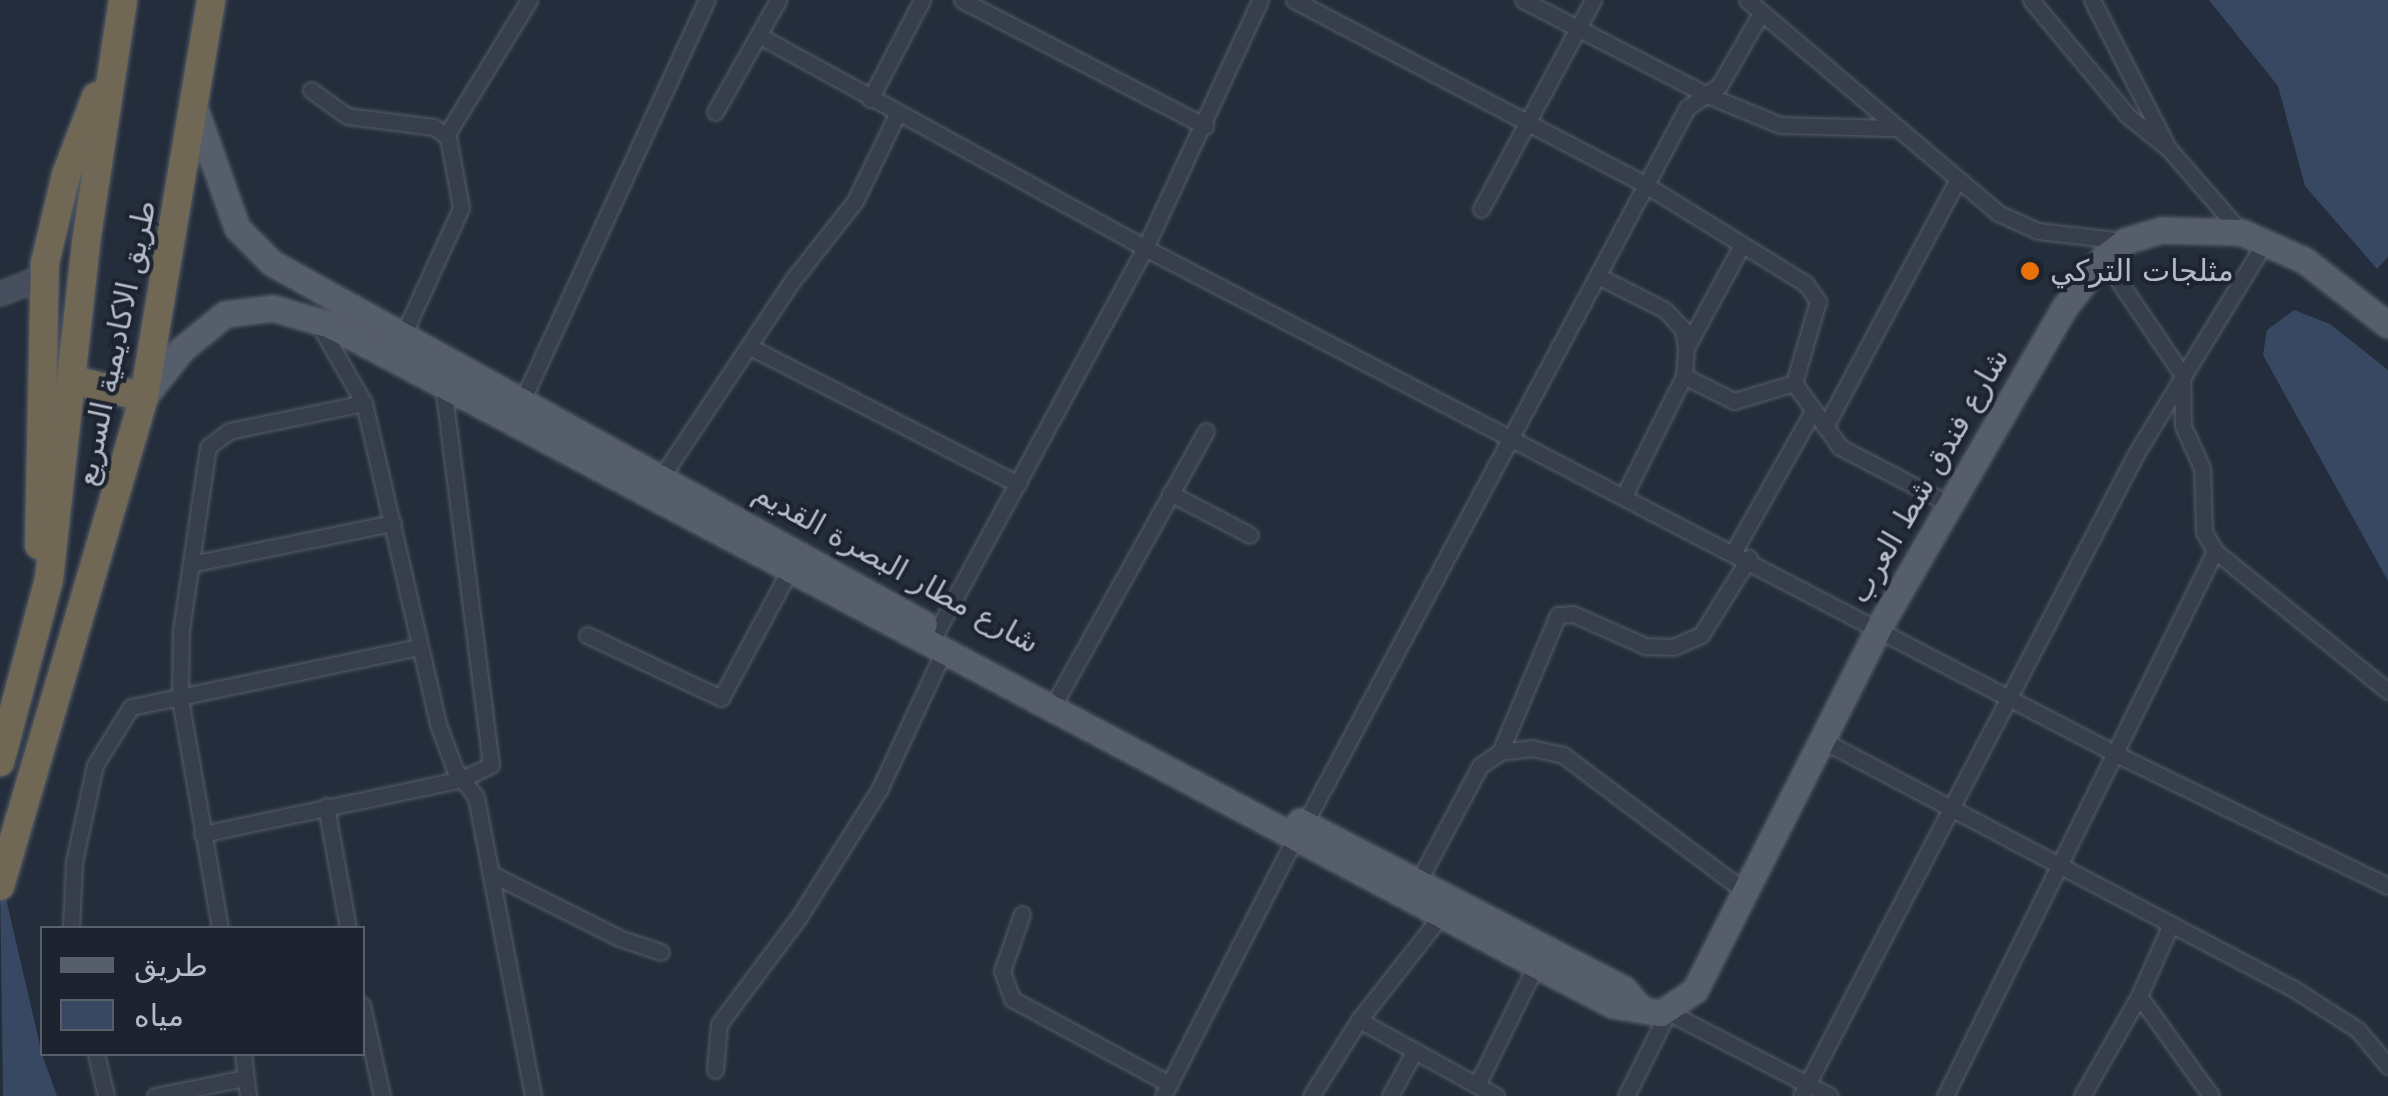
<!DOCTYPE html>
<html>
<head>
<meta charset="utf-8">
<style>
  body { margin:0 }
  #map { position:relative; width:2388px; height:1096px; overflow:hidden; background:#242d3b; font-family:"DejaVu Sans","Noto Naskh Arabic",sans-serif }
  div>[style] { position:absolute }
  .water>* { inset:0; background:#394862 }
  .roads { filter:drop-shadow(0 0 2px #565d69) drop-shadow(0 0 2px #565d69) }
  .street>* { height:15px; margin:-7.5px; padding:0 7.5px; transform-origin:7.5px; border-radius:7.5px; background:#383f4c }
  .secondary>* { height:22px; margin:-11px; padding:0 11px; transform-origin:11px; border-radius:11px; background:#464e5e }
  .primary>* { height:25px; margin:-12.5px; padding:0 12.5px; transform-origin:12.5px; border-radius:12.5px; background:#565e6c }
  .highway>* { height:28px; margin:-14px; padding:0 14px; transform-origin:14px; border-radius:14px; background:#716755 }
  .dots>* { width:28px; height:28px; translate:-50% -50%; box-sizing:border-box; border:5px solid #1d2430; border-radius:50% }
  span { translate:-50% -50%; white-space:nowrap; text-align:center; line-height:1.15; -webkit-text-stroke:8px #1d2430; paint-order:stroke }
  .poi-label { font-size:30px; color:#b4bac7 }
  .left { translate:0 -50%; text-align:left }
  .street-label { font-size:30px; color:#b4bac7 }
  .legend { position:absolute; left:40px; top:926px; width:325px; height:130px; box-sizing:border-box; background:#1d2430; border:2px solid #59606c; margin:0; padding:12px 18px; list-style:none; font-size:30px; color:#b4bac7 }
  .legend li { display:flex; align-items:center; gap:20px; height:50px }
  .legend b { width:50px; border:2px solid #59606c }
</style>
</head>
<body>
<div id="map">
  <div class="water">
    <div style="clip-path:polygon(2209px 0,2388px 0,2388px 257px,2377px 269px,2305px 186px,2278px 86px)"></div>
    <div style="clip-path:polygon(2294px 310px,2330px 324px,2388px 370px,2388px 581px,2263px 355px,2267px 330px)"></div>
    <div style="clip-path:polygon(0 873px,42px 1054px,57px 1096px,3px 1096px)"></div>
  </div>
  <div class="roads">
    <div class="street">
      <div style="left:962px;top:0;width:274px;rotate:27.4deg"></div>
      <div style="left:1294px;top:0;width:398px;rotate:27.7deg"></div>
      <div style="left:1646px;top:185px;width:188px;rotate:31.7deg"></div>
      <div style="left:1806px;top:284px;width:21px;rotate:55deg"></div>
      <div style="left:1818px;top:301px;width:85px;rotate:106.3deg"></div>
      <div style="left:1794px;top:383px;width:79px;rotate:54.3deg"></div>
      <div style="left:1840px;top:447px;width:123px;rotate:27.6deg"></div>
      <div style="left:1523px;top:0;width:207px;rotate:27.3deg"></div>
      <div style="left:1707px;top:95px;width:79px;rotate:22.3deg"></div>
      <div style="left:1780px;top:125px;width:112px;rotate:1.5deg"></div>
      <div style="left:1747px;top:0;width:329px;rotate:40.3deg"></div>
      <div style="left:1998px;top:213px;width:44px;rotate:24.2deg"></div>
      <div style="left:2038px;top:231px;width:88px;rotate:6.6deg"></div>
      <div style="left:2031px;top:0;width:151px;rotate:50.1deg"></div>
      <div style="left:2128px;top:116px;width:51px;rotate:38.7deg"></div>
      <div style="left:2168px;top:148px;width:111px;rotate:49deg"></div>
      <div style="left:2092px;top:0;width:162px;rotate:62.8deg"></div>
      <div style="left:758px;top:35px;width:442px;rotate:28.8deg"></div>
      <div style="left:1145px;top:248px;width:1097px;rotate:27.52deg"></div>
      <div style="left:2118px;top:755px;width:300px;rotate:25.9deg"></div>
      <div style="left:311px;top:90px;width:44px;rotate:35.8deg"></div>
      <div style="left:347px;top:116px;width:88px;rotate:7.2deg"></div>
      <div style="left:434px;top:127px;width:17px;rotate:36deg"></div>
      <div style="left:448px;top:137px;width:72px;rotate:79.6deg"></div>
      <div style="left:461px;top:208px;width:140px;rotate:114.5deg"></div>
      <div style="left:870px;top:99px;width:112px;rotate:-62.3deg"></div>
      <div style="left:715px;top:112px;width:129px;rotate:-60.6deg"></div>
      <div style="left:447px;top:134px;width:157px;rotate:-58.5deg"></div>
      <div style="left:1481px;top:209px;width:237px;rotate:-61.8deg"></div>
      <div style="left:2103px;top:258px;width:140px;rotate:55.7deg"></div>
      <div style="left:2182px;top:374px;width:52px;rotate:88.9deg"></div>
      <div style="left:2183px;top:426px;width:46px;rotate:65.7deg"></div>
      <div style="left:2202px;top:468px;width:64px;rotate:88.2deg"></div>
      <div style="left:2204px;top:532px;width:22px;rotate:60deg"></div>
      <div style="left:2215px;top:551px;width:223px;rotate:39deg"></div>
      <div style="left:1598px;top:276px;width:75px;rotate:26.9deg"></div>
      <div style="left:1665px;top:310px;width:26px;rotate:47deg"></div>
      <div style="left:1683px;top:329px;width:19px;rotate:81deg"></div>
      <div style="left:1686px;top:348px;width:28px;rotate:94deg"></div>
      <div style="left:1684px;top:376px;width:134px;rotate:116.6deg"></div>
      <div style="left:318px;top:323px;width:92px;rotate:60.1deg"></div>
      <div style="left:364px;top:403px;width:329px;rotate:77deg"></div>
      <div style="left:438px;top:724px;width:49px;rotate:69.7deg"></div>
      <div style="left:455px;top:770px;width:34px;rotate:52deg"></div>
      <div style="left:476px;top:797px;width:304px;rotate:79.2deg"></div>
      <div style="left:750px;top:347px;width:301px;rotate:27.1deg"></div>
      <div style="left:1686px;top:348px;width:117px;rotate:-61.5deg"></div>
      <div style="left:1684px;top:376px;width:56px;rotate:26.6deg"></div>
      <div style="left:1734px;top:401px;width:63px;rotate:-16.7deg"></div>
      <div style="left:524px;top:397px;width:437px;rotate:-65.3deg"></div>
      <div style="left:1825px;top:427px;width:279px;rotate:-61.8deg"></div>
      <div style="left:662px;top:476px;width:234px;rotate:-56.3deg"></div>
      <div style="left:792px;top:281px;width:102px;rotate:-51.8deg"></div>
      <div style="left:855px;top:201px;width:97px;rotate:-64.2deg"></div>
      <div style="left:1170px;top:493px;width:90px;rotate:27.7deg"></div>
      <div style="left:1734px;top:551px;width:161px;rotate:-60.6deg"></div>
      <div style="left:191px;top:564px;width:206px;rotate:-11.5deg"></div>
      <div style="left:937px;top:631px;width:436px;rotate:-61.5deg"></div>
      <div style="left:1145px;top:248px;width:273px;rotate:-65.1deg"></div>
      <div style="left:587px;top:635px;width:148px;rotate:25.2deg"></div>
      <div style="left:721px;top:698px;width:144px;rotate:-61.8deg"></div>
      <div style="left:1059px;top:695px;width:302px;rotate:-60.9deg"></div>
      <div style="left:1820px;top:739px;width:536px;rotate:27.81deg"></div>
      <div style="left:2294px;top:989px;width:76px;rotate:32.6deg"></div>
      <div style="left:2358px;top:1030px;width:47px;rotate:50.2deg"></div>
      <div style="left:1500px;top:752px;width:149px;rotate:-67.1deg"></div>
      <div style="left:1558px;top:615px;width:15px;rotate:-4deg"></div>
      <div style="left:1573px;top:614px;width:79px;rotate:24deg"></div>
      <div style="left:1645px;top:646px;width:28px;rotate:2deg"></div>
      <div style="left:1673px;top:647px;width:30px;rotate:-23deg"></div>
      <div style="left:1701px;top:635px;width:91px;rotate:-58.1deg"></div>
      <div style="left:326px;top:806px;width:124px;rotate:79.8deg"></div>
      <div style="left:1305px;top:823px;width:811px;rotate:-61.89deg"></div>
      <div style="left:1687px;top:108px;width:39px;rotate:-35deg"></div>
      <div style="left:1719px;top:86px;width:84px;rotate:-60.1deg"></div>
      <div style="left:202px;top:834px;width:266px;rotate:-11.9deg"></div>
      <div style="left:462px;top:779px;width:32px;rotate:-26deg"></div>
      <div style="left:491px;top:765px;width:384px;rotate:-97.2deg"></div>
      <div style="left:490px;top:873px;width:144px;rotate:26.7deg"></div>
      <div style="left:619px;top:938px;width:44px;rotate:18.4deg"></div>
      <div style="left:1418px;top:882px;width:132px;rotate:-61.9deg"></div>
      <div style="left:1480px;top:766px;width:24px;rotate:-35deg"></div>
      <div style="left:1500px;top:752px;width:31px;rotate:-7deg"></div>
      <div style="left:1531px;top:748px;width:33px;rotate:12deg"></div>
      <div style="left:1563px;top:755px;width:225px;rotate:36.9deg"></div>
      <div style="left:1022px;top:914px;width:60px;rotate:109.3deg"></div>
      <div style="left:1002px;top:971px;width:30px;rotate:70deg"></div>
      <div style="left:1012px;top:999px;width:179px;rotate:28.4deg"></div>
      <div style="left:71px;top:928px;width:66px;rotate:-87.4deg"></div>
      <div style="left:74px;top:862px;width:99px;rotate:-77.8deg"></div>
      <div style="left:95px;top:765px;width:68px;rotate:-58.2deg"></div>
      <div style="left:131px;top:707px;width:294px;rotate:-11.8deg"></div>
      <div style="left:220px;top:928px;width:233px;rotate:-99.9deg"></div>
      <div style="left:180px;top:698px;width:68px;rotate:-89.2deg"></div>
      <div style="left:181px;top:630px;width:185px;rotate:-81.6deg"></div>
      <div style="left:208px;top:447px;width:26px;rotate:-37deg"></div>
      <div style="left:229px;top:431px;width:138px;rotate:-11.7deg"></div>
      <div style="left:2139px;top:996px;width:123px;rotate:54.2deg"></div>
      <div style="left:362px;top:1005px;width:93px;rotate:77.6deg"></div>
      <div style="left:1359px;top:1020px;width:157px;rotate:29deg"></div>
      <div style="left:96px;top:1054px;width:43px;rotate:76.6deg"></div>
      <div style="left:243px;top:1054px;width:42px;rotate:83.2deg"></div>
      <div style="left:715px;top:1070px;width:46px;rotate:-85deg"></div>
      <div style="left:719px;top:1024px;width:134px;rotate:-53.2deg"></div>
      <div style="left:799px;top:917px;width:150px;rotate:-57.8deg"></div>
      <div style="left:879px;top:790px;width:151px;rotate:-65deg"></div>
      <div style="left:1477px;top:1085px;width:134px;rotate:-63.8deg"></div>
      <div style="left:155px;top:1096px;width:92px;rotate:-11.3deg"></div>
      <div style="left:1163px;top:1096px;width:290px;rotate:-62.9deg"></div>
      <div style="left:1311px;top:1096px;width:90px;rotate:-57.7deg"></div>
      <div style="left:1359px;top:1020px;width:135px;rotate:-51.9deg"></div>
      <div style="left:1390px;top:1096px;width:52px;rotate:-61.5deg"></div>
      <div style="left:1626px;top:1096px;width:94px;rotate:-63.4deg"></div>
      <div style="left:1668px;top:1012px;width:182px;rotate:27.4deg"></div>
      <div style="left:1801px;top:1096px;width:726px;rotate:-62.45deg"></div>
      <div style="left:2137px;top:452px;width:247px;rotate:-58.6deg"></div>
      <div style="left:1945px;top:1096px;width:608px;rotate:-63.65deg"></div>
      <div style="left:2082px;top:1096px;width:115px;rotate:-60.3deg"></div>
      <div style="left:2139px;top:996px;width:77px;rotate:-66.1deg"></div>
    </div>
    <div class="secondary">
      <div style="left:0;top:294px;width:47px;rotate:-21.1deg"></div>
    </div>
    <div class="primary">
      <div style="left:196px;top:112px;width:123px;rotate:70.5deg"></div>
      <div style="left:237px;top:228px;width:49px;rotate:45deg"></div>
      <div style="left:272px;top:263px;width:745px;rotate:28.97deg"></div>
      <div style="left:144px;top:397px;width:61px;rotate:-51.6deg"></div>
      <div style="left:182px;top:349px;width:55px;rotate:-39.1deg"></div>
      <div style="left:225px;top:314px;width:48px;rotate:-7.1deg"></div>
      <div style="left:273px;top:308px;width:59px;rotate:16.6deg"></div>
      <div style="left:330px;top:325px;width:1365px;rotate:27.95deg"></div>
      <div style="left:1536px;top:965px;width:87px;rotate:27.5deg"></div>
      <div style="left:1613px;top:1005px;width:49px;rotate:9.5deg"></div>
      <div style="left:1661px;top:1013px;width:41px;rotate:-34.1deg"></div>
      <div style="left:1695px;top:990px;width:407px;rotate:-63.1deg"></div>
      <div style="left:1879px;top:627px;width:369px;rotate:-59.9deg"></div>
      <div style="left:2064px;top:308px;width:63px;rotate:-52deg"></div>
      <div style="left:2103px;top:258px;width:28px;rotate:-38deg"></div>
      <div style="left:2125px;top:241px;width:38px;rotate:-17deg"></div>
      <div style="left:2161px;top:230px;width:80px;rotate:1.4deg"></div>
      <div style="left:2241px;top:232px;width:69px;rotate:24deg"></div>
      <div style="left:2304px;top:260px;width:106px;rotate:37.7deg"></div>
      <div style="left:1300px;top:821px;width:365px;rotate:27.4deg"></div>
      <div style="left:1624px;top:989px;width:25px;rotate:50deg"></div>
    </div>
    <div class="highway">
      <div style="left:73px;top:380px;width:73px;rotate:13.5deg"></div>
      <div style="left:39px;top:545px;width:282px;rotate:-88.8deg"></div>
      <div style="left:45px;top:263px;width:90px;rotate:-76.6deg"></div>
      <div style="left:66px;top:175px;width:84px;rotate:-69deg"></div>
      <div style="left:0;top:762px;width:189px;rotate:-75deg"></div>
      <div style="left:49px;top:579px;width:339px;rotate:-83.7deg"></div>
      <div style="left:86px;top:242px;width:245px;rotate:-81.3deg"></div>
      <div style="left:0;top:886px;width:510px;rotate:-73.59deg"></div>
      <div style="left:144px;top:397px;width:403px;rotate:-80.4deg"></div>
    </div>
  </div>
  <div class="dots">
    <div style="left:2030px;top:271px;background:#e8710a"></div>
  </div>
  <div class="poi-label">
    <span class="left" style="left:2050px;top:271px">مثلجات التركي</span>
  </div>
  <div class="street-label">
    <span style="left:116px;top:343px;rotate:-78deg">طريق الاكاديمية السريع</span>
    <span style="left:1929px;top:476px;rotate:-60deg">شارع فندق شط العرب</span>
    <span style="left:896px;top:568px;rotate:29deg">شارع مطار البصرة القديم</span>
  </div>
  <ul class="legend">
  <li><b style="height:12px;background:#565e6c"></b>طريق</li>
  <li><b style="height:28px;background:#394862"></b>مياه</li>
  </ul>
</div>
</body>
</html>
